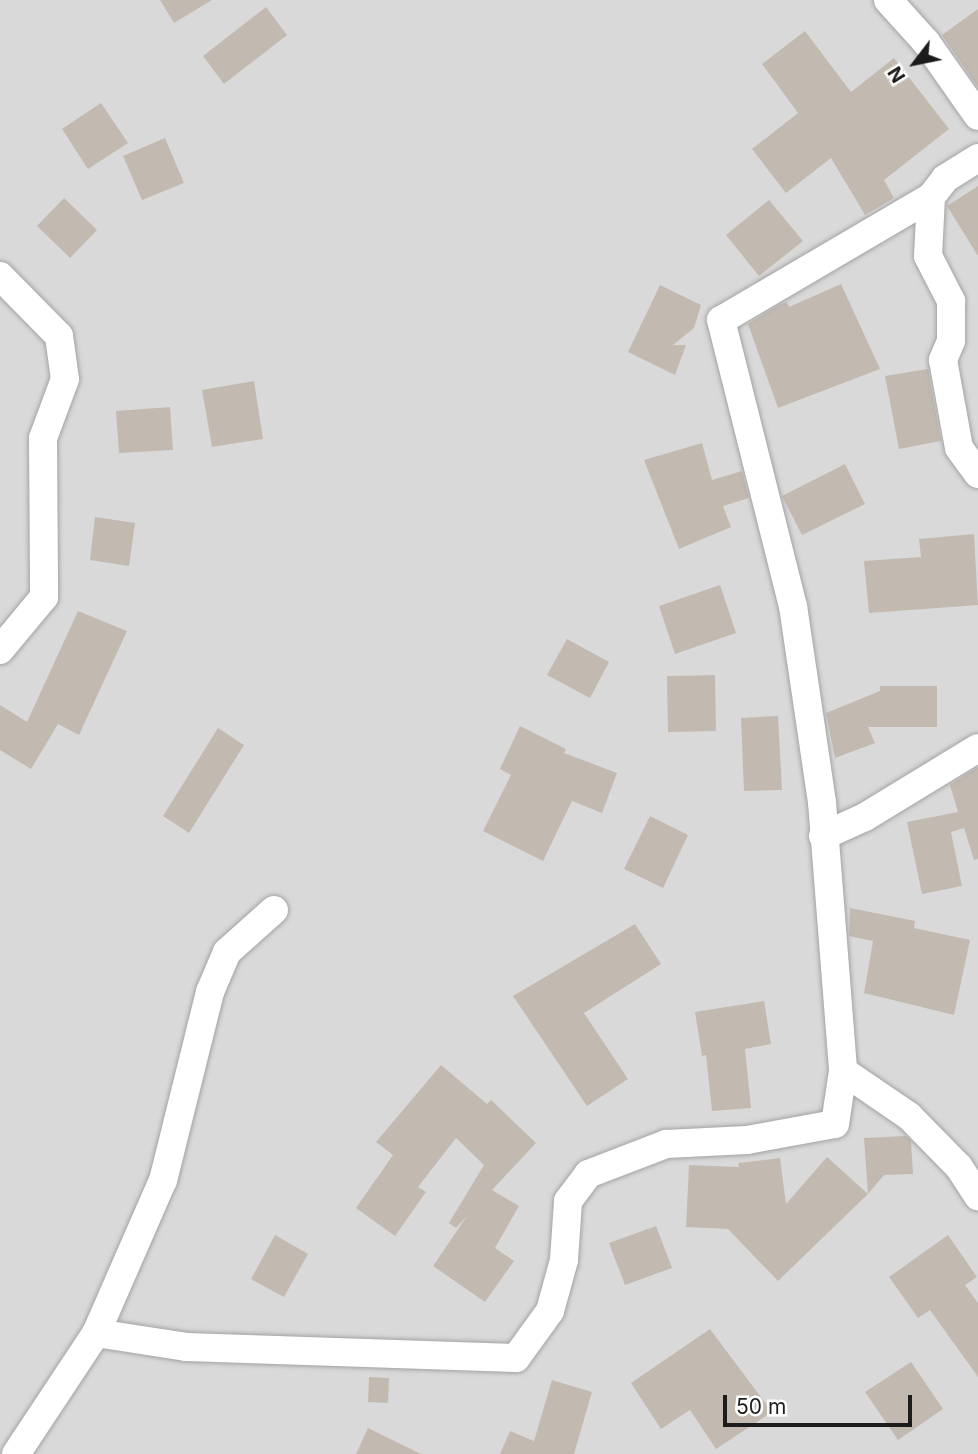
<!DOCTYPE html>
<html>
<head>
<meta charset="utf-8">
<style>
  body { margin:0 }
  #map { position:relative; width:978px; height:1454px; overflow:hidden; background:#eeebe2; font-family:Inter,sans-serif }
  div>[style] { position:absolute }
  .residential>* { inset:0; background:#dad9d9 }
  .building>* { inset:0; background:#c2bab1 }
  .roads { filter:drop-shadow(0 0 2px #a3a3a3) drop-shadow(0 0 2px #a3a3a3) }
  .street>* { height:28px; margin:-14px; padding:0 14px; transform-origin:14px; border-radius:14px; background:#fff }
  span { translate:-50% -50%; white-space:nowrap; text-align:center; line-height:1.15; -webkit-text-stroke:6px #fff; paint-order:stroke }
  .north { position:absolute; left:880px; top:28px; width:70px; height:70px; -webkit-text-stroke:5px #fff; paint-order:stroke; rotate:238deg; font-size:19px; font-weight:700; line-height:28px; text-align:center; color:#1c1c1c }
  .north::after { content:''; display:block; margin:auto; width:24px; height:32px; background:#1c1c1c; clip-path:polygon(50% 0,100% 100%,50% 72%,0 100%) }
  .scale { position:absolute; left:723px; top:1395px; width:189px; height:32px; box-sizing:border-box; border:4px solid #1c1c1c; border-top:0; padding-left:9px; font-size:21px; line-height:24px; white-space:nowrap; color:#1c1c1c; -webkit-text-stroke:5px #fff; paint-order:stroke }
</style>
</head>
<body>
<div id="map">
  <div class="residential">
    <div style="clip-path:polygon(0 0,978px 0,978px 1454px,0 1454px)"></div>
  </div>
  <div class="building">
    <div style="clip-path:polygon(160px 0,212px 0,174px 23px)"></div>
    <div style="clip-path:polygon(266px 7px,287px 35px,224px 84px,203px 56px)"></div>
    <div style="clip-path:polygon(978px 9px,978px 87px,942px 35px)"></div>
    <div style="clip-path:polygon(805px 31px,851px 92px,894px 58px,949px 129px,884px 180px,894px 198px,865px 215px,831px 158px,786px 193px,752px 149px,798px 113px,762px 64px)"></div>
    <div style="clip-path:polygon(101px 103px,128px 143px,88px 169px,62px 129px)"></div>
    <div style="clip-path:polygon(165px 138px,184px 183px,142px 200px,123px 156px)"></div>
    <div style="clip-path:polygon(978px 186px,978px 256px,947px 206px)"></div>
    <div style="clip-path:polygon(64px 198px,97px 230px,70px 258px,37px 226px)"></div>
    <div style="clip-path:polygon(769px 200px,803px 241px,759px 276px,726px 235px)"></div>
    <div style="clip-path:polygon(841px 284px,880px 369px,778px 408px,748px 324px,779px 305px,787px 302px,789px 307px)"></div>
    <div style="clip-path:polygon(660px 285px,701px 305px,694px 328px,673px 345px,686px 345px,675px 375px,628px 352px)"></div>
    <div style="clip-path:polygon(928px 369px,941px 441px,899px 449px,885px 376px)"></div>
    <div style="clip-path:polygon(254px 381px,263px 439px,212px 447px,202px 390px)"></div>
    <div style="clip-path:polygon(170px 407px,173px 450px,119px 453px,116px 411px)"></div>
    <div style="clip-path:polygon(702px 443px,712px 480px,742px 471px,749px 498px,723px 506px,731px 527px,679px 549px,644px 460px)"></div>
    <div style="clip-path:polygon(845px 464px,865px 504px,802px 535px,782px 496px)"></div>
    <div style="clip-path:polygon(95px 517px,135px 523px,129px 566px,90px 560px)"></div>
    <div style="clip-path:polygon(974px 534px,978px 605px,869px 613px,864px 561px,921px 557px,919px 539px)"></div>
    <div style="clip-path:polygon(720px 585px,736px 633px,675px 654px,659px 606px)"></div>
    <div style="clip-path:polygon(78px 611px,127px 631px,79px 735px,58px 724px,31px 769px,0 750px,0 705px,27px 722px)"></div>
    <div style="clip-path:polygon(567px 639px,609px 662px,590px 698px,547px 675px)"></div>
    <div style="clip-path:polygon(715px 675px,716px 731px,668px 732px,667px 676px)"></div>
    <div style="clip-path:polygon(880px 686px,937px 686px,937px 727px,868px 727px,875px 743px,835px 758px,826px 713px,880px 691px)"></div>
    <div style="clip-path:polygon(778px 716px,782px 790px,744px 791px,741px 718px)"></div>
    <div style="clip-path:polygon(520px 726px,566px 749px,564px 753px,617px 773px,602px 813px,572px 801px,543px 861px,483px 831px,511px 775px,500px 769px)"></div>
    <div style="clip-path:polygon(218px 728px,244px 745px,189px 833px,163px 816px)"></div>
    <div style="clip-path:polygon(978px 767px,978px 859px,974px 860px,964px 828px,951px 832px,962px 886px,922px 894px,907px 822px,958px 812px,950px 785px)"></div>
    <div style="clip-path:polygon(650px 816px,688px 835px,663px 888px,624px 869px)"></div>
    <div style="clip-path:polygon(850px 908px,915px 921px,914px 928px,970px 940px,954px 1015px,864px 993px,873px 941px,849px 936px)"></div>
    <div style="clip-path:polygon(635px 924px,661px 964px,584px 1013px,628px 1079px,587px 1106px,513px 996px)"></div>
    <div style="clip-path:polygon(764px 1001px,771px 1044px,745px 1049px,751px 1108px,712px 1111px,706px 1055px,702px 1056px,695px 1012px)"></div>
    <div style="clip-path:polygon(441px 1065px,487px 1104px,491px 1100px,536px 1143px,492px 1190px,519px 1206px,495px 1248px,514px 1261px,485px 1302px,433px 1266px,467px 1216px,456px 1228px,449px 1223px,484px 1165px,456px 1138px,418px 1187px,426px 1192px,395px 1236px,356px 1208px,393px 1155px,376px 1142px)"></div>
    <div style="clip-path:polygon(906px 1136px,911px 1141px,913px 1174px,884px 1175px,868px 1194px,864px 1138px)"></div>
    <div style="clip-path:polygon(827px 1157px,868px 1194px,778px 1281px,728px 1229px,686px 1227px,689px 1165px,739px 1167px,738px 1163px,780px 1158px,786px 1204px)"></div>
    <div style="clip-path:polygon(656px 1226px,672px 1268px,625px 1285px,609px 1243px)"></div>
    <div style="clip-path:polygon(275px 1235px,308px 1254px,284px 1297px,251px 1279px)"></div>
    <div style="clip-path:polygon(948px 1235px,977px 1277px,965px 1285px,978px 1303px,978px 1377px,930px 1310px,918px 1318px,889px 1277px)"></div>
    <div style="clip-path:polygon(710px 1329px,772px 1412px,716px 1449px,690px 1410px,661px 1429px,631px 1383px)"></div>
    <div style="clip-path:polygon(911px 1362px,943px 1409px,898px 1440px,865px 1392px)"></div>
    <div style="clip-path:polygon(369px 1377px,389px 1378px,388px 1403px,368px 1402px)"></div>
    <div style="clip-path:polygon(552px 1380px,592px 1392px,574px 1454px,500px 1454px,510px 1431px,534px 1441px)"></div>
    <div style="clip-path:polygon(368px 1428px,421px 1454px,356px 1454px)"></div>
  </div>
  <div class="roads">
    <div class="street">
      <div style="left:888px;top:0;width:57px;rotate:47.9deg"></div>
      <div style="left:926px;top:42px;width:90px;rotate:54.9deg"></div>
      <div style="left:978px;top:158px;width:39px;rotate:148deg"></div>
      <div style="left:945px;top:179px;width:23px;rotate:128deg"></div>
      <div style="left:931px;top:197px;width:59px;rotate:92.9deg"></div>
      <div style="left:928px;top:256px;width:51px;rotate:62.9deg"></div>
      <div style="left:951px;top:301px;width:40px;rotate:90deg"></div>
      <div style="left:951px;top:341px;width:21px;rotate:113deg"></div>
      <div style="left:943px;top:360px;width:89px;rotate:79.7deg"></div>
      <div style="left:959px;top:448px;width:32px;rotate:54deg"></div>
      <div style="left:931px;top:197px;width:243px;rotate:149.6deg"></div>
      <div style="left:721px;top:320px;width:295px;rotate:75.9deg"></div>
      <div style="left:793px;top:606px;width:198px;rotate:81.6deg"></div>
      <div style="left:822px;top:802px;width:270px;rotate:85.5deg"></div>
      <div style="left:843px;top:1071px;width:80px;rotate:34.3deg"></div>
      <div style="left:909px;top:1116px;width:71px;rotate:45.6deg"></div>
      <div style="left:959px;top:1167px;width:35px;rotate:57deg"></div>
      <div style="left:0;top:276px;width:84px;rotate:45.5deg"></div>
      <div style="left:59px;top:336px;width:43px;rotate:82.1deg"></div>
      <div style="left:65px;top:379px;width:63px;rotate:110.4deg"></div>
      <div style="left:43px;top:438px;width:159px;rotate:89.6deg"></div>
      <div style="left:44px;top:597px;width:69px;rotate:129.7deg"></div>
      <div style="left:823px;top:836px;width:46px;rotate:-24.3deg"></div>
      <div style="left:865px;top:817px;width:132px;rotate:-31.4deg"></div>
      <div style="left:274px;top:910px;width:63px;rotate:138.2deg"></div>
      <div style="left:227px;top:952px;width:43px;rotate:113deg"></div>
      <div style="left:210px;top:992px;width:194px;rotate:104deg"></div>
      <div style="left:163px;top:1180px;width:167px;rotate:113.6deg"></div>
      <div style="left:96px;top:1333px;width:91px;rotate:8.8deg"></div>
      <div style="left:186px;top:1347px;width:330px;rotate:1.9deg"></div>
      <div style="left:516px;top:1358px;width:58px;rotate:-54.1deg"></div>
      <div style="left:550px;top:1311px;width:53px;rotate:-74.6deg"></div>
      <div style="left:564px;top:1260px;width:59px;rotate:-86.1deg"></div>
      <div style="left:568px;top:1201px;width:34px;rotate:-53deg"></div>
      <div style="left:588px;top:1174px;width:84px;rotate:-21deg"></div>
      <div style="left:666px;top:1144px;width:81px;rotate:-2.8deg"></div>
      <div style="left:747px;top:1140px;width:89px;rotate:-10.3deg"></div>
      <div style="left:835px;top:1124px;width:54px;rotate:-81.4deg"></div>
      <div style="left:16px;top:1454px;width:145px;rotate:-56.5deg"></div>
    </div>
  </div>
  <div class="north">N</div>
  <div class="scale">50 m</div>
</div>
</body>
</html>
